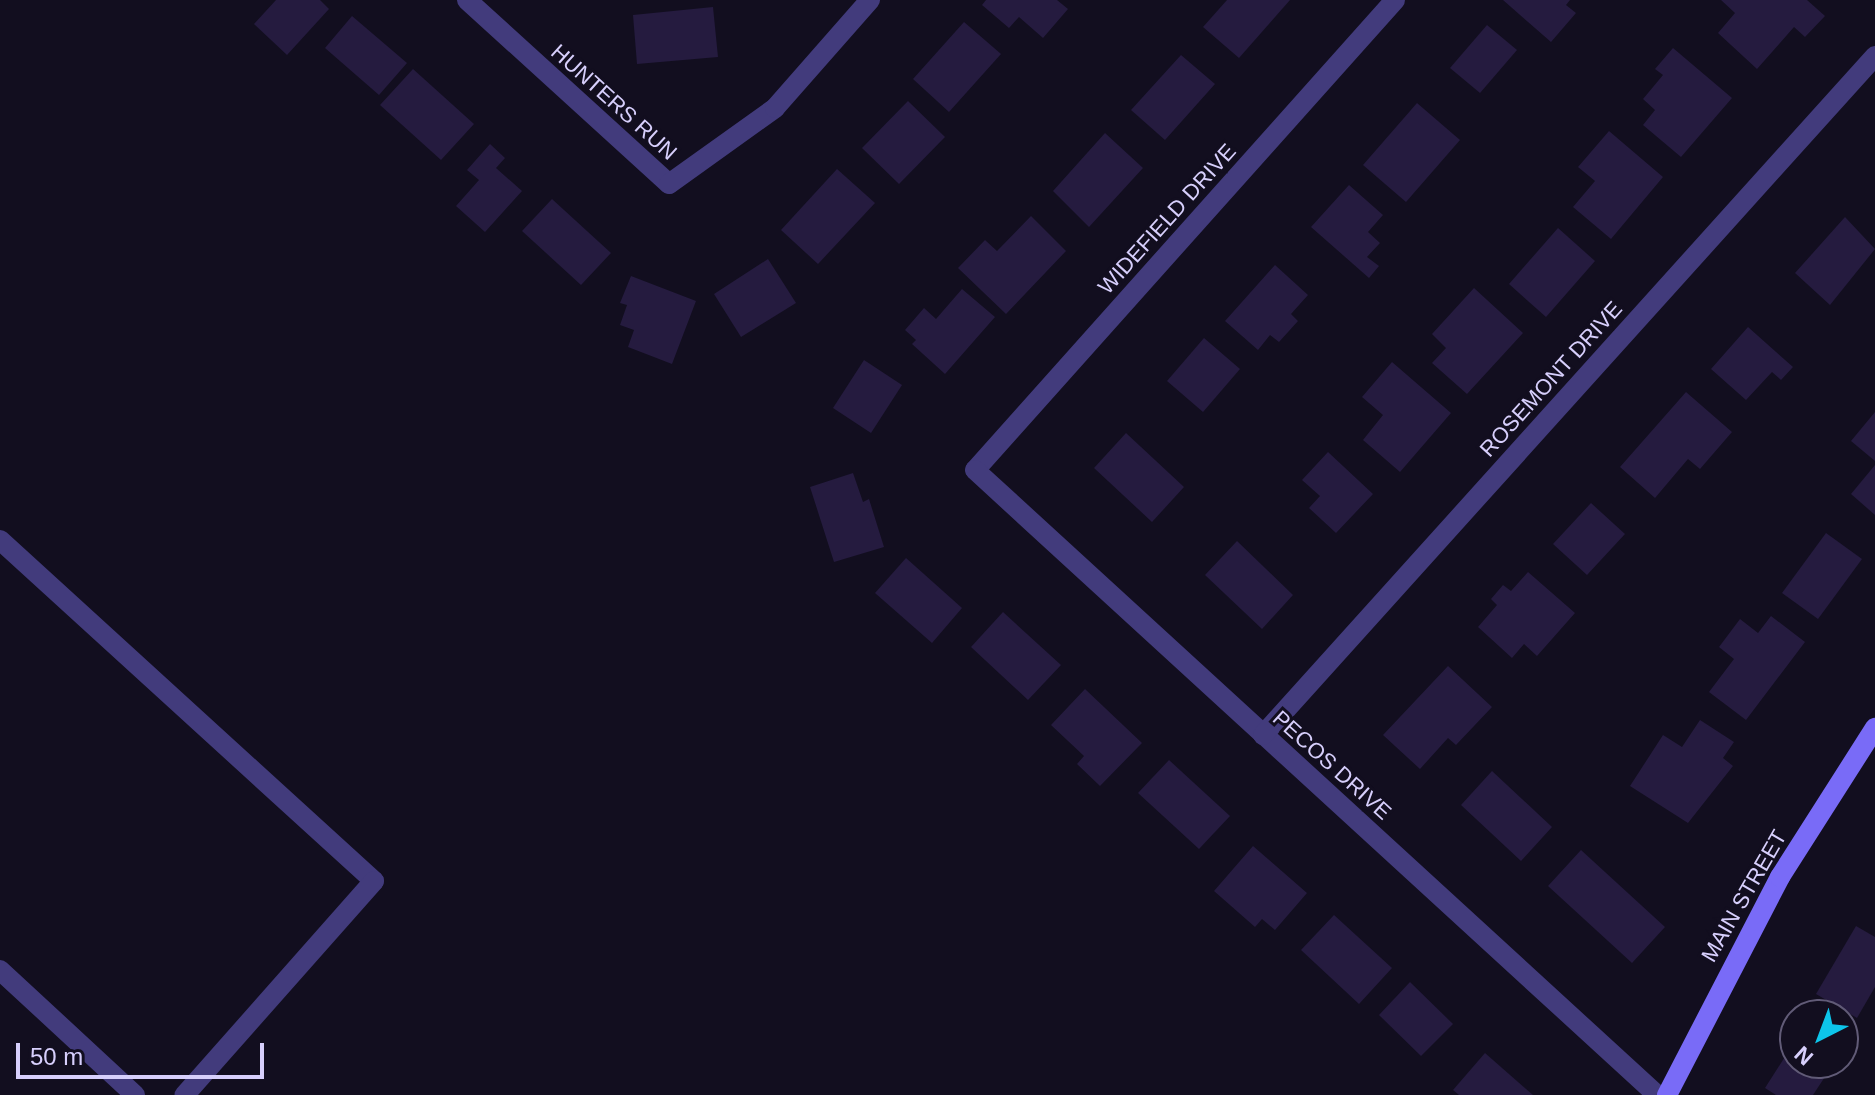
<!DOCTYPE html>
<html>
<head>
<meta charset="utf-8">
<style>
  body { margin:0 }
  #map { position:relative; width:1875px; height:1095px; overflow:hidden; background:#120e1f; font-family:Helvetica,sans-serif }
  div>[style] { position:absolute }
  .building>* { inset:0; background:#251b3f }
  .minor>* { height:20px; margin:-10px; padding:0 10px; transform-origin:10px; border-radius:10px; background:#423b7c }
  .secondary>* { height:20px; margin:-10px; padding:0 10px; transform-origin:10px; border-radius:10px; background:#796bf7 }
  span { translate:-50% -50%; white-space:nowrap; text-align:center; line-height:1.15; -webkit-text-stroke:6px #120e1f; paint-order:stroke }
  .street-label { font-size:22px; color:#d7cffc }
  .north { position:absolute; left:1779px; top:999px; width:80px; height:80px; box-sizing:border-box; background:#120e1f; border:2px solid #615b77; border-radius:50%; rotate:222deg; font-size:22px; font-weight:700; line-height:32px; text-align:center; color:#d7cffc }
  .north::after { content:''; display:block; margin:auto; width:28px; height:36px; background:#0dc5ea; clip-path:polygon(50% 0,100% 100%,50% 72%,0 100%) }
  .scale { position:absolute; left:16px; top:1043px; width:248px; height:36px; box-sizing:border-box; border:4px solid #d7cffc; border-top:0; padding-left:10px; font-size:24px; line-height:28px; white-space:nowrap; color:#d7cffc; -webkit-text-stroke:6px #120e1f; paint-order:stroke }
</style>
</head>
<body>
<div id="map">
  <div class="building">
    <div style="clip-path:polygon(276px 0,320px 0,329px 9px,287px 55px,254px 24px)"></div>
    <div style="clip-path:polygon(986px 0,1057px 0,1068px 9px,1043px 38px,1019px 17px,1009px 28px,982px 5px)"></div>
    <div style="clip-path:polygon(1227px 0,1290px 0,1239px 58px,1203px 27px)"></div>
    <div style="clip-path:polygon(1503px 0,1570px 0,1566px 5px,1576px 13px,1551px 42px)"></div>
    <div style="clip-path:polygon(1721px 0,1807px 0,1825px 16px,1805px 37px,1794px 27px,1757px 69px,1718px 33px,1735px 13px)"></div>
    <div style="clip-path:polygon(713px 7px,718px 57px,637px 64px,633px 15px)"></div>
    <div style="clip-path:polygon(352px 16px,407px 63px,379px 95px,325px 48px)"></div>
    <div style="clip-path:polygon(964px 22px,1001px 54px,949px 112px,913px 79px)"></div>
    <div style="clip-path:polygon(1487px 25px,1517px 50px,1480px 93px,1450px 68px)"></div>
    <div style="clip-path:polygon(1673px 48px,1732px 98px,1681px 157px,1643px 125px,1655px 110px,1643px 99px,1663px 75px,1655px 69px)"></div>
    <div style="clip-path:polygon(1181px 55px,1215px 84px,1165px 140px,1131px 110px)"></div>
    <div style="clip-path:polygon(413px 69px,474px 124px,441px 160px,380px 105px)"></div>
    <div style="clip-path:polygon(908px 101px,945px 137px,899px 184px,862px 148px)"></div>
    <div style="clip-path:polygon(1417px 103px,1460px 140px,1406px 202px,1363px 165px)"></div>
    <div style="clip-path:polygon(1609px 131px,1663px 177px,1611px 239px,1573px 207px,1595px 181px,1578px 167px)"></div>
    <div style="clip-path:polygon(1105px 133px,1143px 168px,1089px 227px,1053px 191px)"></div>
    <div style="clip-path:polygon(490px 144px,505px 158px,496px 168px,522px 191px,485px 232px,456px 206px,479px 180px,467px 170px)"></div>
    <div style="clip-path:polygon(837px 169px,875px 203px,818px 264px,781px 230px)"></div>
    <div style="clip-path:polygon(1349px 185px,1383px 215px,1368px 232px,1380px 243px,1367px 257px,1379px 266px,1369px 278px,1311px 227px)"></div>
    <div style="clip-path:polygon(552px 199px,611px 253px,581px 285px,522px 231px)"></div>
    <div style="clip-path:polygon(1031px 216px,1066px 251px,1006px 314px,958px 268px,985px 240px,997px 251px)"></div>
    <div style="clip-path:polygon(1845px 217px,1875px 249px,1830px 305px,1795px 273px)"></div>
    <div style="clip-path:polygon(1558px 228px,1595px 261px,1546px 317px,1509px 284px)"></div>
    <div style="clip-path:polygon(768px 259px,796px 303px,741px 337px,714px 294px)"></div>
    <div style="clip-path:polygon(1275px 265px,1308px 295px,1291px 314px,1298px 321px,1279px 342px,1270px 335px,1258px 350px,1225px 321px)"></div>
    <div style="clip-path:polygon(631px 276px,696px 301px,672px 364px,628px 347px,634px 330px,620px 325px,627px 305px,620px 303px)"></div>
    <div style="clip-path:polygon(1474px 288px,1523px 333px,1467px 394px,1432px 363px,1446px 348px,1432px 334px)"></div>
    <div style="clip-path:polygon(962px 289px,995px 317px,945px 374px,912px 344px,916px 340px,905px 330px,924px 308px,936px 319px)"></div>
    <div style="clip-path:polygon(1748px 327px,1793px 367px,1781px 380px,1772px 372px,1746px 400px,1711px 369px)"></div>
    <div style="clip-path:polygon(1204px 338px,1240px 369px,1203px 412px,1167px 381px)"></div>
    <div style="clip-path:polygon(864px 360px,902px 385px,871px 433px,833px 408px)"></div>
    <div style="clip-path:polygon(1392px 362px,1451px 413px,1400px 472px,1363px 440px,1383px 415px,1362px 397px)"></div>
    <div style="clip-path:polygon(1686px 392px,1732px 432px,1700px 469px,1688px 459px,1655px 498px,1620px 467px)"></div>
    <div style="clip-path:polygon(1875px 412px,1875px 461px,1851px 441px)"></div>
    <div style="clip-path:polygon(1126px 433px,1184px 487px,1152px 522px,1094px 468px)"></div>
    <div style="clip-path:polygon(1328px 452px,1373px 494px,1336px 533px,1309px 508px,1320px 496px,1302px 480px)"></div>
    <div style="clip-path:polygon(1875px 465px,1875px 515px,1851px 494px)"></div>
    <div style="clip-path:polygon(853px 473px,863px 502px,869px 499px,884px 547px,834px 562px,810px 487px)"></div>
    <div style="clip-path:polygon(1591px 503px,1625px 534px,1587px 575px,1553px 544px)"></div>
    <div style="clip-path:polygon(1826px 533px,1862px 559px,1818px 619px,1782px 593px)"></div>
    <div style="clip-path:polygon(1237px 541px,1293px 595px,1262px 629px,1205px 575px)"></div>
    <div style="clip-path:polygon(906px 558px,962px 608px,932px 643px,875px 593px)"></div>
    <div style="clip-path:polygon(1528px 572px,1575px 613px,1537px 656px,1524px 644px,1512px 658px,1478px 627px,1497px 605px,1491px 599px,1503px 585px,1511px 591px)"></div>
    <div style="clip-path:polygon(1003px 612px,1061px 665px,1028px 700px,971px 647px)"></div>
    <div style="clip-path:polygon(1771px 616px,1805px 642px,1746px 720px,1709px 692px,1734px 659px,1719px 647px,1740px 619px,1758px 633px)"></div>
    <div style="clip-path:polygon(1448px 666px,1492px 707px,1456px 745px,1448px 738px,1420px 769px,1383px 735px)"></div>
    <div style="clip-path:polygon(1085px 689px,1142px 743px,1100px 786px,1077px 764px,1084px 756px,1051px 725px)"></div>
    <div style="clip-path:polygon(1700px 720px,1734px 742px,1723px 758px,1733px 766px,1688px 823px,1630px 786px,1663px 735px,1682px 747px)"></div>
    <div style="clip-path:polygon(1169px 760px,1230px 816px,1199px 849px,1138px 793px)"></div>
    <div style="clip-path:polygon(1492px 771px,1552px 827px,1521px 861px,1461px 805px)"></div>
    <div style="clip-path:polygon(1253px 846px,1307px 893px,1275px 930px,1262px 919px,1255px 927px,1214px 891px)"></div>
    <div style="clip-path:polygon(1581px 850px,1665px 927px,1632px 963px,1548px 886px)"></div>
    <div style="clip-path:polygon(1334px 915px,1392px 968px,1359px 1004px,1301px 950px)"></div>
    <div style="clip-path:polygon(1856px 926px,1875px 937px,1875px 987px,1857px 1018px,1816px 994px)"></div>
    <div style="clip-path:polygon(1410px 982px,1453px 1024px,1421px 1056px,1379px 1015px)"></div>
    <div style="clip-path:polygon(1795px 1041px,1795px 1063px,1834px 1063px,1813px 1095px,1776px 1095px,1765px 1088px)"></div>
    <div style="clip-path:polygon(1485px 1053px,1533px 1095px,1459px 1095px,1453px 1090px)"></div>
  </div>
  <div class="minor">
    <div style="left:467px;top:0;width:273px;rotate:42.3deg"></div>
    <div style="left:669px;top:184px;width:130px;rotate:-35.6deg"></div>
    <div style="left:775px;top:108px;width:144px;rotate:-48.7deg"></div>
    <div style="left:1395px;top:0;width:630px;rotate:131.78deg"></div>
    <div style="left:975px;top:470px;width:925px;rotate:42.5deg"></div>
    <div style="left:0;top:540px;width:506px;rotate:42.36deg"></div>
    <div style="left:374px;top:881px;width:286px;rotate:131.5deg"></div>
    <div style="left:1263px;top:735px;width:914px;rotate:-47.97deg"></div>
    <div style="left:0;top:970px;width:184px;rotate:42.8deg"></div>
  </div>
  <div class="secondary">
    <div style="left:1667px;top:1095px;width:246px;rotate:-62.6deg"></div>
    <div style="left:1780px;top:877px;width:177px;rotate:-57.5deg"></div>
  </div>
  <div class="street-label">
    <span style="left:614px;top:102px;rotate:42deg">HUNTERS RUN</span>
    <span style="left:1167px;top:219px;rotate:-48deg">WIDEFIELD DRIVE</span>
    <span style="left:1551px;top:379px;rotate:-48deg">ROSEMONT DRIVE</span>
    <span style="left:1332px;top:765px;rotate:42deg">PECOS DRIVE</span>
    <span style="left:1744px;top:896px;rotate:-60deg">MAIN STREET</span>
  </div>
  <div class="north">N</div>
  <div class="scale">50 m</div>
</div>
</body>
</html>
